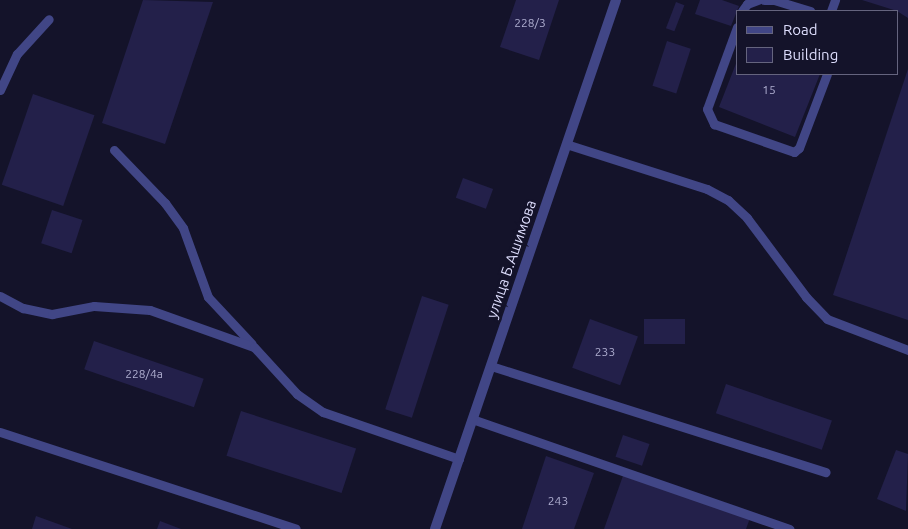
<!DOCTYPE html>
<meta charset="utf-8">
<style>
body{margin:0}
#map{position:relative;width:908px;height:529px;overflow:hidden;background:#14132a;font-family:Ubuntu,sans-serif}
div>[style]{position:absolute}
.building>*{inset:0;background:#23204a;transform-origin:0 0}
.service>*{height:9px;margin:-4.5px;padding:0 4.5px;transform-origin:4.5px;border-radius:4.5px;background:#414686}
.tertiary>*{height:10px;margin:-5px;padding:0 5px;transform-origin:5px;border-radius:5px;background:#414686}
span{translate:-50% -50%;white-space:nowrap;text-align:center;line-height:1.15;-webkit-text-stroke:5px #14132a;paint-order:stroke}
.number-label{font-size:12px;color:#afaed0}
.number-label span{-webkit-text-stroke-width:0}
.street-label{font-size:15px;color:#dedefd}
.legend{position:absolute;left:736px;top:10px;width:162px;height:65px;box-sizing:border-box;background:#14132a;border:1px solid #65647e;margin:0;padding:6px 9px;list-style:none;font-size:15px;color:#dedefd}
.legend li{display:flex;align-items:center;gap:10px;height:25px}
.legend b{width:25px;border:1px solid #65647e}
</style>
<div id="map">
<div class="building">
<i style="clip-path:polygon(143px 0,213px 2px,165px 144px,102px 123px)"></i>
<i style="clip-path:polygon(516px 0,559px 0,539px 60px,500px 47px)"></i>
<i style="clip-path:polygon(700px 0,722px 0,739px 6px,731px 26px,695px 14px)"></i>
<i style="clip-path:polygon(862px 0,908px 0,908px 18px,897px 11px)"></i>
<i style="left:676px;top:2px;width:9px;height:28px;rotate:21deg"></i>
<i style="left:667px;top:41px;width:25px;height:47px;rotate:18deg"></i>
<i style="clip-path:polygon(737px 61px,737px 74px,820px 74px,795px 137px,719px 107px)"></i>
<i style="clip-path:polygon(908px 69px,908px 320px,833px 295px)"></i>
<i style="left:33px;top:94px;width:65px;height:96px;rotate:19deg"></i>
<i style="left:463px;top:178px;width:32px;height:21px;rotate:20deg"></i>
<i style="left:52px;top:210px;width:32px;height:35px;rotate:18deg"></i>
<i style="left:422px;top:296px;width:28px;height:119px;rotate:18deg"></i>
<i style="left:590px;top:319px;width:51px;height:52px;rotate:20deg"></i>
<i style="left:644px;top:319px;width:41px;height:25px"></i>
<i style="left:94px;top:341px;width:116px;height:30px;rotate:19deg"></i>
<i style="left:726px;top:384px;width:112px;height:31px;rotate:19deg"></i>
<i style="left:241px;top:411px;width:121px;height:47px;rotate:18deg"></i>
<i style="left:623px;top:435px;width:28px;height:23px;rotate:19deg"></i>
<i style="clip-path:polygon(896px 450px,908px 454px,906px 511px,877px 499px)"></i>
<i style="clip-path:polygon(546px 456px,594px 473px,574px 529px,522px 529px)"></i>
<i style="clip-path:polygon(624px 473px,750px 518px,746px 529px,604px 529px)"></i>
<i style="clip-path:polygon(36px 516px,72px 529px,32px 529px)"></i>
<i style="clip-path:polygon(160px 521px,181px 529px,157px 529px)"></i>
</div>
<div class="service">
<i style="left:764px;top:0;width:10px"></i>
<i style="left:774px;top:0;width:38px;rotate:17deg"></i>
<i style="left:742px;top:11px;width:9px;rotate:-54deg"></i>
<i style="left:747px;top:4px;width:12px;rotate:-20deg"></i>
<i style="left:831px;top:11px;width:12px;rotate:-70deg"></i>
<i style="left:737px;top:27px;width:87px;rotate:110.1deg"></i>
<i style="left:707px;top:109px;width:17px;rotate:65deg"></i>
<i style="left:714px;top:124px;width:85px;rotate:19.3deg"></i>
<i style="left:794px;top:152px;width:6px;rotate:-39deg"></i>
<i style="left:799px;top:148px;width:79px;rotate:-69.3deg"></i>
<i style="left:0;top:90px;width:40px;rotate:-65deg"></i>
<i style="left:17px;top:54px;width:47px;rotate:-47.6deg"></i>
<i style="left:566px;top:144px;width:148px;rotate:17.7deg"></i>
<i style="left:707px;top:189px;width:24px;rotate:28deg"></i>
<i style="left:728px;top:200px;width:26px;rotate:43deg"></i>
<i style="left:747px;top:218px;width:99px;rotate:53.2deg"></i>
<i style="left:806px;top:297px;width:30px;rotate:46deg"></i>
<i style="left:827px;top:319px;width:87px;rotate:20.9deg"></i>
<i style="left:114px;top:150px;width:74px;rotate:46.1deg"></i>
<i style="left:165px;top:203px;width:31px;rotate:54deg"></i>
<i style="left:183px;top:228px;width:73px;rotate:70.1deg"></i>
<i style="left:208px;top:297px;width:64px;rotate:46.9deg"></i>
<i style="left:0;top:296px;width:26px;rotate:28deg"></i>
<i style="left:23px;top:308px;width:30px;rotate:12deg"></i>
<i style="left:52px;top:314px;width:43px;rotate:-10.8deg"></i>
<i style="left:94px;top:306px;width:56px;rotate:4.1deg"></i>
<i style="left:150px;top:310px;width:110px;rotate:19.6deg"></i>
<i style="left:254px;top:347px;width:64px;rotate:47.5deg"></i>
<i style="left:297px;top:394px;width:32px;rotate:35deg"></i>
<i style="left:323px;top:412px;width:144px;rotate:19.1deg"></i>
<i style="left:491px;top:366px;width:351px;rotate:17.6deg"></i>
<i style="left:472px;top:419px;width:336px;rotate:19.1deg"></i>
<i style="left:0;top:432px;width:311px;rotate:18.1deg"></i>
</div>
<div class="tertiary">
<i style="left:435px;top:529px;width:559px;rotate:-71.11deg"></i>
</div>
<div class="number-label">
<span style="left:530px;top:23px">228/3</span>
<span style="left:769px;top:90px">15</span>
<span style="left:605px;top:352px">233</span>
<span style="left:144px;top:374px">228/4а</span>
<span style="left:558px;top:501px">243</span>
</div>
<div class="street-label">
<span style="left:511px;top:259px;rotate:-71deg">улица Б.Ашимова</span>
</div>
<ul class="legend">
<li><b style="height:6px;background:#414686"></b>Road</li>
<li><b style="height:14px;background:#23204a"></b>Building</li>
</ul>
</div>
